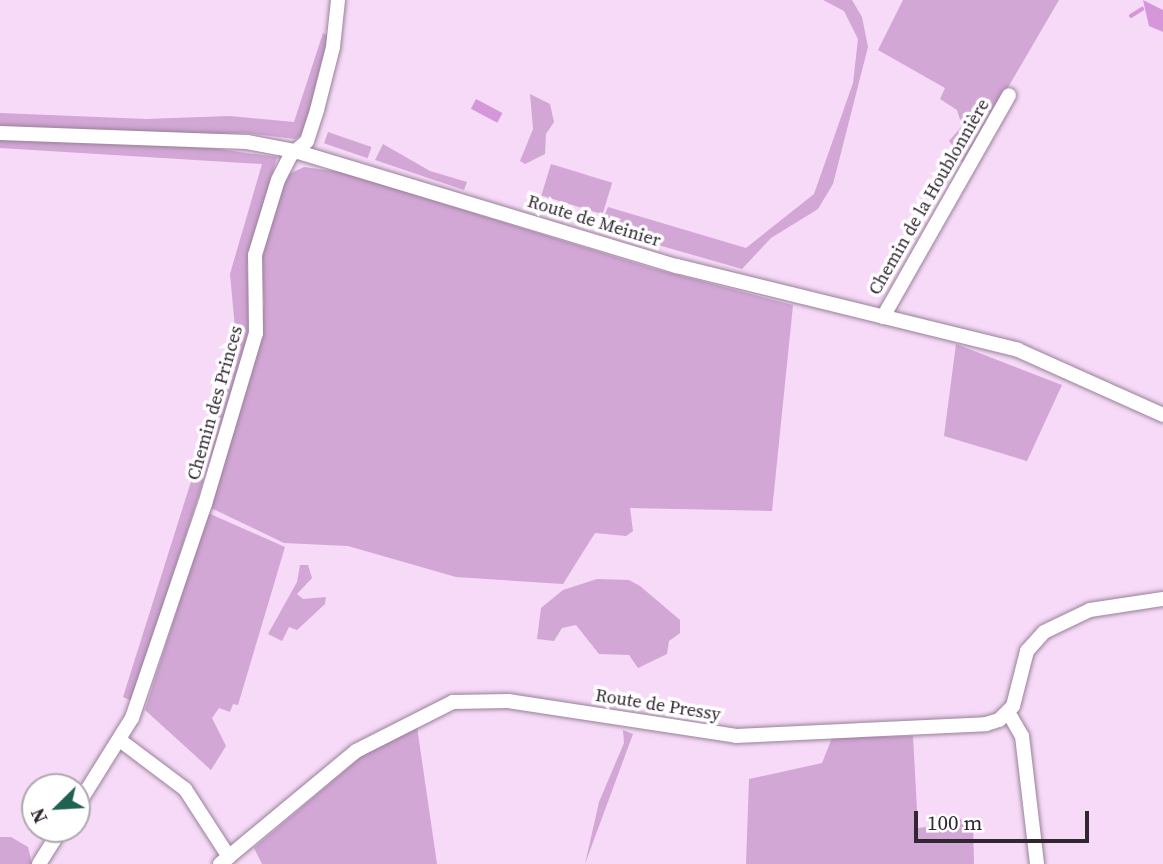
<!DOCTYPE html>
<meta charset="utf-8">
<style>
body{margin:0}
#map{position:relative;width:1163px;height:864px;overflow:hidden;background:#f6daf7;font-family:"Source Serif 4",serif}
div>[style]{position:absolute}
.green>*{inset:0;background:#d2a6d5;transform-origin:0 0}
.water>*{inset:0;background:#d597da;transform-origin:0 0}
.stream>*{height:3.5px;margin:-1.75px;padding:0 1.75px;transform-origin:1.75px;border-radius:1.75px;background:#d597da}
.roads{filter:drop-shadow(0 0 2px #99809a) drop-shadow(0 0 2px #99809a)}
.minor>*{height:14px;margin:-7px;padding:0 7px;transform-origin:7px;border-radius:7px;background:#fff}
span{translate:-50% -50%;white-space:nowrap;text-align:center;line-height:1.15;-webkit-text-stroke:7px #fff;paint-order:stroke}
.street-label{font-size:18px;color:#312731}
.north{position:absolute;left:21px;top:773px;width:70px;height:70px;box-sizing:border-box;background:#fff;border:2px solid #ada9ad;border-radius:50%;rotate:246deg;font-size:19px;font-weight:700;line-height:28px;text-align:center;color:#312731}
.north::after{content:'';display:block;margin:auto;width:24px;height:32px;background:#1f6253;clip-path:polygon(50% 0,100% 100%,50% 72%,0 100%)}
.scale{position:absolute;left:914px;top:811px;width:175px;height:32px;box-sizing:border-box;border:4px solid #312731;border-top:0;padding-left:9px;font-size:21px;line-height:24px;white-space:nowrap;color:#312731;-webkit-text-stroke:5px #fff;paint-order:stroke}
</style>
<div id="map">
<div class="green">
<i style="clip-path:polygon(823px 0,852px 0,862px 17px,868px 47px,833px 184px,818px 209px,771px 238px,742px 269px,637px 239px,603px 219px,608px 207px,746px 248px,814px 194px,853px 83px,858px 39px,844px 11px)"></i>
<i style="clip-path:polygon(903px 0,1059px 0,964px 163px,957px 160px,959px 154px,949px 141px,962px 126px,957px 110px,940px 99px,945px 88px,878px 50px)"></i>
<i style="clip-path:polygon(323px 33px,330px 37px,303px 134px,295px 139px,246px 133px,168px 135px,0 126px,0 113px,146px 119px,230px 116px,294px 122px)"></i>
<i style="clip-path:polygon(530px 94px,550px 104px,554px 122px,546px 134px,545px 154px,525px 164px,520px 161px,533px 129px)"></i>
<i style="left:328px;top:132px;width:46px;height:12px;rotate:19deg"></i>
<i style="clip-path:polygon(0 138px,211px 148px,277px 157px,247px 265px,251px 311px,245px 352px,132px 701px,123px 697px,236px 339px,230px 274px,262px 164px,0 148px)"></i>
<i style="clip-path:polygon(383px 144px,430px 171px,467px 182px,464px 190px,375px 160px)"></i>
<i style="left:551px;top:164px;width:64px;height:33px;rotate:17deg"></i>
<i style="clip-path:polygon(304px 167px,341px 172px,651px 268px,793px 305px,772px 511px,630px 508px,633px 531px,626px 536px,595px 533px,563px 584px,456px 577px,348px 546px,284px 543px,209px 507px,260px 339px,264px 302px,260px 258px,287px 175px)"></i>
<i style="clip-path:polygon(956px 344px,1062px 385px,1027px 461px,944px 436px)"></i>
<i style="clip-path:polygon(208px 513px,285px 547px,238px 705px,233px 704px,230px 712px,219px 708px,212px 718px,226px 746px,211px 770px,145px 710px)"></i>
<i style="clip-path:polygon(300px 565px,308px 565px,312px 578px,297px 594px,303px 599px,326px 597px,325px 604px,297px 630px,289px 627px,282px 641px,268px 634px,297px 582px)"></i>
<i style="clip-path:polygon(597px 579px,629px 580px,640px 586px,680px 620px,680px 633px,669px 641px,667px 654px,638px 668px,629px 655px,599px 654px,576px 625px,562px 628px,554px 641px,537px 639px,541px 608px,563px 590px)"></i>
<i style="clip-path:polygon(417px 727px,437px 864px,262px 864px,254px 848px,362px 756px)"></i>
<i style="clip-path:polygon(623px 730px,633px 734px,585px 864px,599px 802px,624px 743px)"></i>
<i style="clip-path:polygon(913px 736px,918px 828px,942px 825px,942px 819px,973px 819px,974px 864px,746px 864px,749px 779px,822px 763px,832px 738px)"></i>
<i style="clip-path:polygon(0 837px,11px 837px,28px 847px,32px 864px,0 864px)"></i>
</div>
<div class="water">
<i style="clip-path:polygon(1143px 0,1163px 10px,1163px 32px,1149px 26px)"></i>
<i style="left:476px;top:99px;width:30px;height:11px;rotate:28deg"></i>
</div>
<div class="stream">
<i style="left:1131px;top:16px;width:13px;rotate:-32deg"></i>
</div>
<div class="roads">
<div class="minor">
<i style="left:0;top:133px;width:247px;rotate:2.1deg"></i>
<i style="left:247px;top:142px;width:49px;rotate:10.6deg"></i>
<i style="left:295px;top:151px;width:399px;rotate:16.8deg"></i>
<i style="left:677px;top:266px;width:351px;rotate:13.8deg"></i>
<i style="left:1018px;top:350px;width:159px;rotate:24.1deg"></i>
<i style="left:883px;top:317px;width:255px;rotate:-60.4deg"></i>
<i style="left:1008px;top:712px;width:28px;rotate:60deg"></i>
<i style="left:1022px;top:736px;width:129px;rotate:83.3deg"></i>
<i style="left:121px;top:741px;width:80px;rotate:36.9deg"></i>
<i style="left:185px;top:789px;width:81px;rotate:57.1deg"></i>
<i style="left:77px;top:806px;width:104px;rotate:-58deg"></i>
<i style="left:132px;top:718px;width:226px;rotate:-71.2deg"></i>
<i style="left:205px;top:504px;width:178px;rotate:-73.4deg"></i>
<i style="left:256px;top:333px;width:78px;rotate:-90.7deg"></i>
<i style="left:255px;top:255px;width:78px;rotate:-73deg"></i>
<i style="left:278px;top:180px;width:28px;rotate:-63deg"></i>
<i style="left:291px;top:155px;width:21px;rotate:-41deg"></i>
<i style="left:307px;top:141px;width:33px;rotate:-72deg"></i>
<i style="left:317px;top:110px;width:65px;rotate:-75.7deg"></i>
<i style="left:333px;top:47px;width:47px;rotate:-83.9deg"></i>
<i style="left:39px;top:864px;width:41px;rotate:-57.8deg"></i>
<i style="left:220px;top:864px;width:177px;rotate:-39.7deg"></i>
<i style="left:356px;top:751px;width:109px;rotate:-26.8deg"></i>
<i style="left:453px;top:702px;width:55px;rotate:-1deg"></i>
<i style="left:508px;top:701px;width:231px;rotate:8.7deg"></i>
<i style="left:736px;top:736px;width:250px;rotate:-2.7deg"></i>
<i style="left:986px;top:724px;width:14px;rotate:-17deg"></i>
<i style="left:999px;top:720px;width:20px;rotate:-45deg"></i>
<i style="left:1013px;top:706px;width:57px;rotate:-75.7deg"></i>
<i style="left:1027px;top:651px;width:25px;rotate:-48deg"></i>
<i style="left:1044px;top:632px;width:51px;rotate:-25.6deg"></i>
<i style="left:1090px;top:610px;width:74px;rotate:-8.6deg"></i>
</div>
</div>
<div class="street-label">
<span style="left:929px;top:197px;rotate:-60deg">Chemin de la Houblonnière</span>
<span style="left:594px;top:221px;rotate:17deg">Route de Meinier</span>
<span style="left:215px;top:403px;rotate:-74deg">Chemin des Princes</span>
<span style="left:658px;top:705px;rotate:9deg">Route de Pressy</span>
</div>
<div class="north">N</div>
<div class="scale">100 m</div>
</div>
